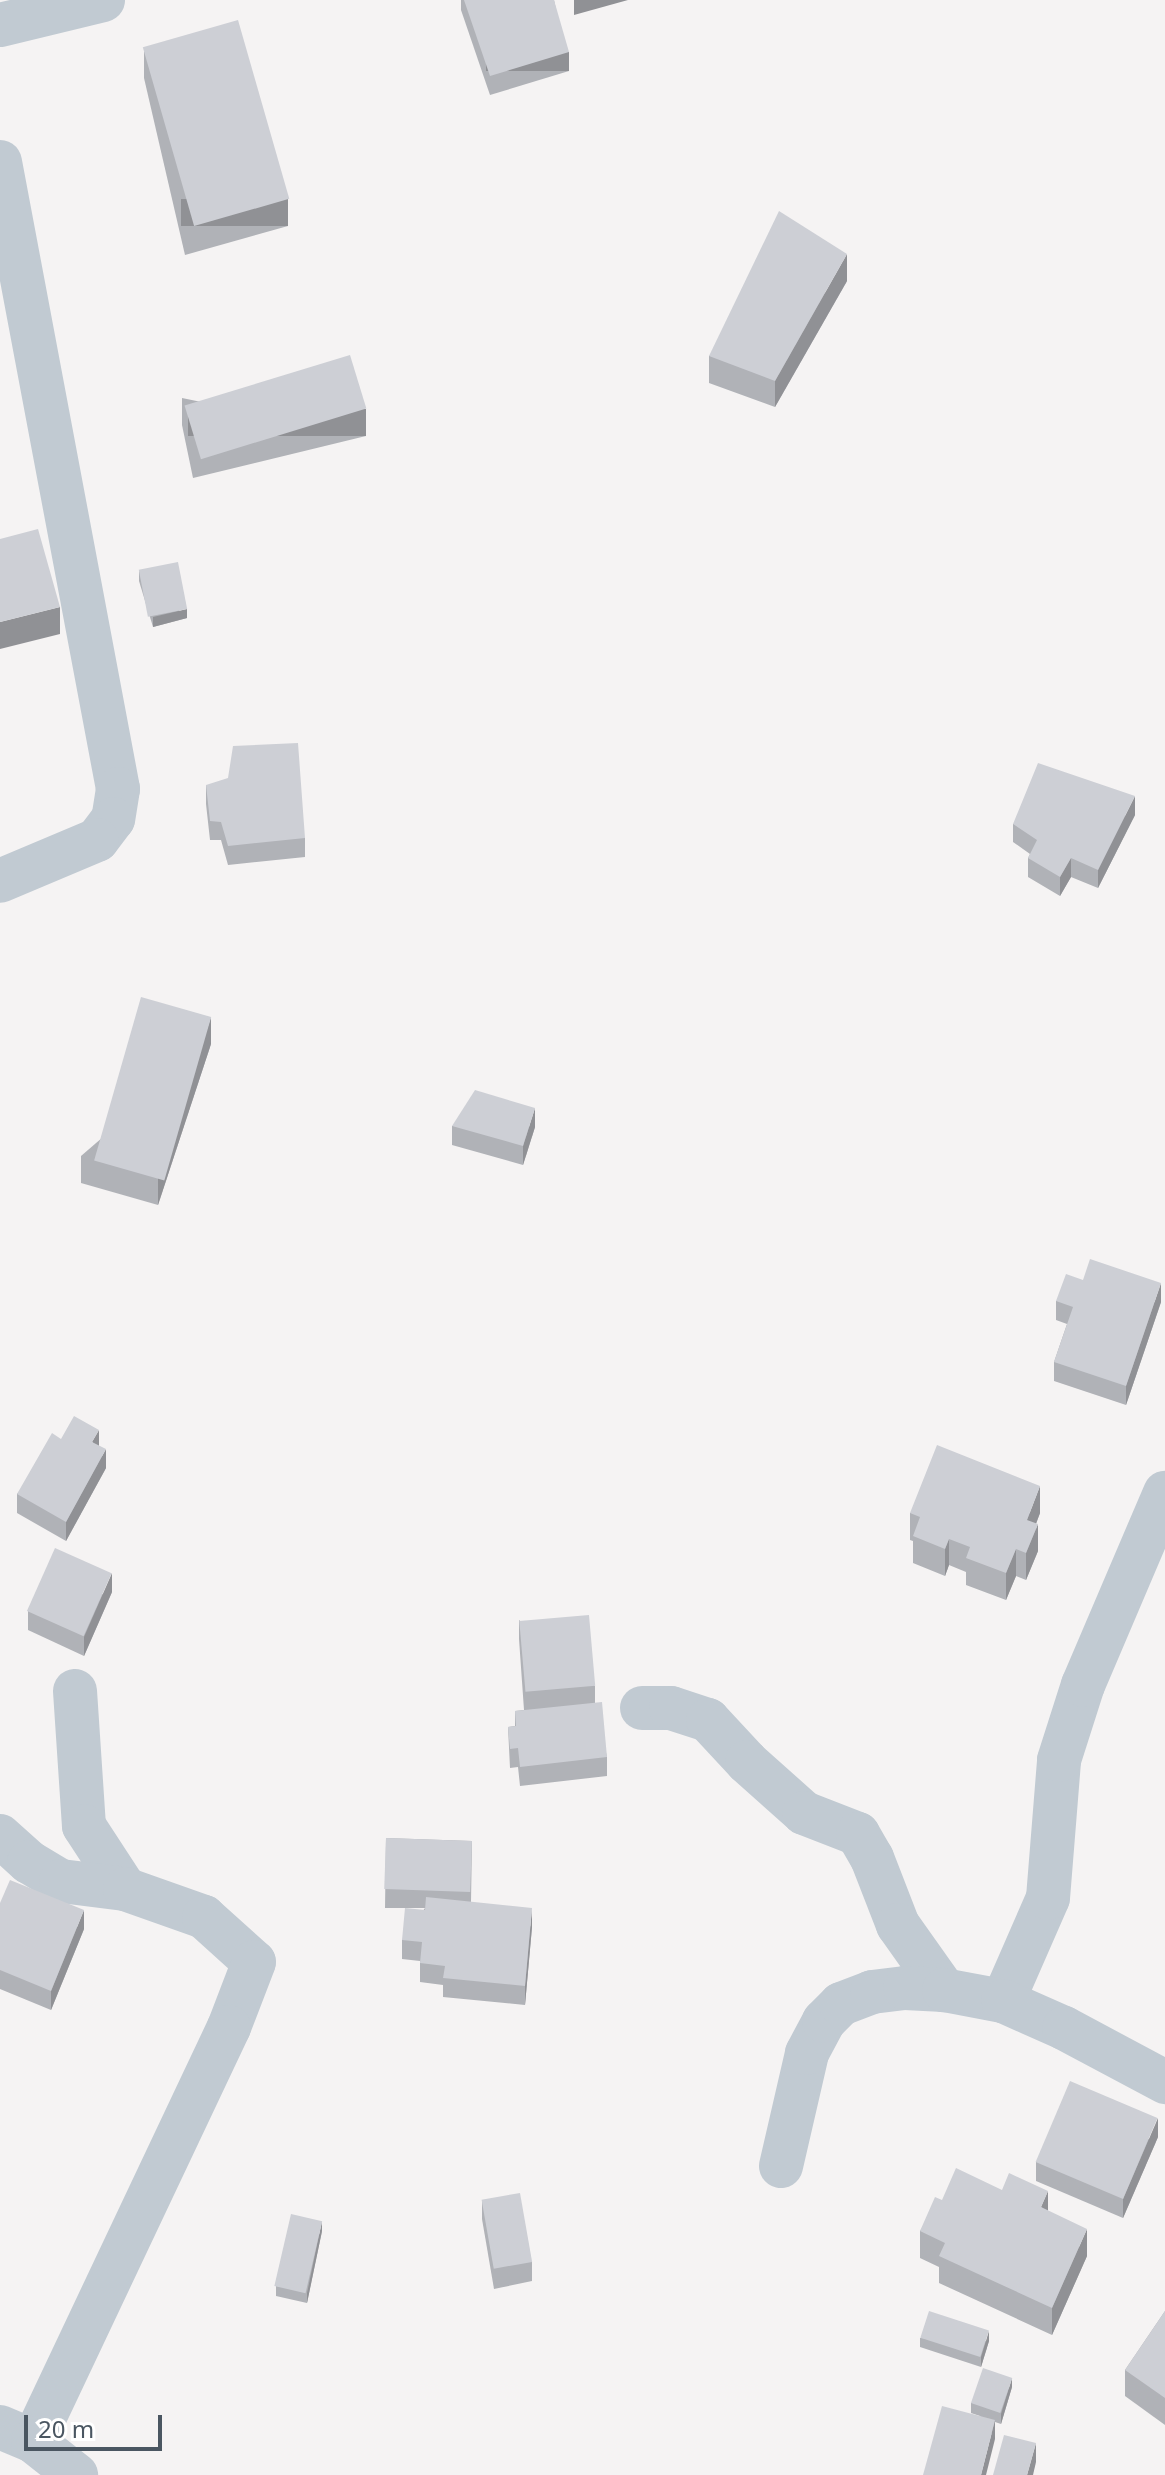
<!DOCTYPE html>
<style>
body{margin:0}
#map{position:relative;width:1165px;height:2475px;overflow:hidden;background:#f5f3f3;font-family:"Noto Sans",sans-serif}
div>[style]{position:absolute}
.minor>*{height:44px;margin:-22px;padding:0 22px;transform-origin:22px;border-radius:22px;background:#c1cad2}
.wall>*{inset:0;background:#b0b2b7}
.shaded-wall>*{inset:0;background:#909195;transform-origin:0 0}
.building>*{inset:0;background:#cdcfd5;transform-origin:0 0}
span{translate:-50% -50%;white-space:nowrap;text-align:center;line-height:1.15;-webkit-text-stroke:6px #fff;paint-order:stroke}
.scale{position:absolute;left:24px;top:2415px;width:138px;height:36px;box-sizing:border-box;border:4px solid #4a5661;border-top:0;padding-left:10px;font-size:24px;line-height:28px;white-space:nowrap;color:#4a5661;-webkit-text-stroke:6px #fff;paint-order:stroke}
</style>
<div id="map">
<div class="minor">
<i style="left:0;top:25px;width:106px;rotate:-13.6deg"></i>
<i style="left:0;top:162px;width:638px;rotate:79.34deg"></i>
<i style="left:118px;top:789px;width:30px;rotate:99deg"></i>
<i style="left:113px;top:819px;width:26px;rotate:127deg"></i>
<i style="left:97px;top:840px;width:105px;rotate:157.1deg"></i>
<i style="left:75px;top:1691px;width:135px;rotate:86.2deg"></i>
<i style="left:84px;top:1826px;width:75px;rotate:56.9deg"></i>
<i style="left:642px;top:1708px;width:29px"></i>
<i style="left:671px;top:1708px;width:39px;rotate:18deg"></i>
<i style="left:708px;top:1720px;width:57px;rotate:47.1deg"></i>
<i style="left:747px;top:1762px;width:76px;rotate:41.8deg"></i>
<i style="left:804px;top:1813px;width:58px;rotate:21.3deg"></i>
<i style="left:858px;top:1834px;width:28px;rotate:60deg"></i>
<i style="left:872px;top:1858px;width:72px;rotate:68.8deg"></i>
<i style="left:898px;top:1925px;width:80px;rotate:54.7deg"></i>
<i style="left:0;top:1836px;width:39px;rotate:42deg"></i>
<i style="left:29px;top:1862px;width:37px;rotate:31deg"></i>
<i style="left:61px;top:1881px;width:64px;rotate:7.1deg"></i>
<i style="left:125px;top:1889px;width:84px;rotate:19.5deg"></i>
<i style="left:204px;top:1917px;width:67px;rotate:42deg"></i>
<i style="left:254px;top:1962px;width:70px;rotate:111deg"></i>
<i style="left:229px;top:2027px;width:458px;rotate:115.3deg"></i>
<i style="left:1003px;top:2001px;width:112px;rotate:-66.4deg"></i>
<i style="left:1048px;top:1898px;width:138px;rotate:-85.4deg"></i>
<i style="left:1059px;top:1760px;width:79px;rotate:-72.3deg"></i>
<i style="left:1083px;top:1685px;width:209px;rotate:-66.9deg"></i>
<i style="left:781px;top:2166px;width:116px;rotate:-77deg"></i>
<i style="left:807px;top:2053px;width:36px;rotate:-62deg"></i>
<i style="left:824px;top:2021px;width:24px;rotate:-45deg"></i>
<i style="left:841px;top:2004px;width:33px;rotate:-21deg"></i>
<i style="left:872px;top:1992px;width:33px;rotate:-7deg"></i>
<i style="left:905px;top:1988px;width:39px;rotate:3deg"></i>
<i style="left:944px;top:1990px;width:60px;rotate:10.6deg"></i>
<i style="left:1003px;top:2001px;width:67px;rotate:23.9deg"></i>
<i style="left:1064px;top:2028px;width:115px;rotate:28.1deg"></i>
<i style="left:0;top:2427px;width:36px;rotate:23deg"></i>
<i style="left:33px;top:2441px;width:55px;rotate:38.3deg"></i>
</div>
<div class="wall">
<i style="clip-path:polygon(461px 0,554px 0,569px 71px,490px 95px,461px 10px)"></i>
<i style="clip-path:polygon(144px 51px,288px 226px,185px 255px,144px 78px)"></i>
<i style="clip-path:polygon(847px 281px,775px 407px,709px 383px,709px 356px)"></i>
<i style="clip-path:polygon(182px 398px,366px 436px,193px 478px,182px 425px)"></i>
<i style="clip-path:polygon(139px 571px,187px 618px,153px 627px,139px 581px)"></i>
<i style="clip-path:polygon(206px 785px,305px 838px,305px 857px,228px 865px,221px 840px,210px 840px,206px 804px)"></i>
<i style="clip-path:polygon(1135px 815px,1098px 888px,1071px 877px,1060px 896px,1028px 877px,1028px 858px,1030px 854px,1013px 842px,1013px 824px)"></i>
<i style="clip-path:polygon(211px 1044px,158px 1205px,81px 1183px,81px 1156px)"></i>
<i style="clip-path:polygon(452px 1126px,535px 1127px,523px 1165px,452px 1145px)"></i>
<i style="clip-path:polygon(1056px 1301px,1161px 1302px,1126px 1405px,1054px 1381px,1054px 1362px,1067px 1324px,1056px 1320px)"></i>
<i style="clip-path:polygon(61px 1439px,99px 1446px,106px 1468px,66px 1541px,17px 1513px,17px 1494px)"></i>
<i style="clip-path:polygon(910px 1513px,1040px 1513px,1036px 1524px,1038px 1551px,1026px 1580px,1016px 1576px,1006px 1600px,966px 1585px,966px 1572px,949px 1565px,945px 1576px,913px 1563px,913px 1541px,910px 1540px)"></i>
<i style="clip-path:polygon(112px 1592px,84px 1656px,28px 1630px,28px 1611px)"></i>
<i style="clip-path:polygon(519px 1620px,595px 1686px,595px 1703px,607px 1757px,607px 1776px,520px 1786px,518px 1767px,510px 1768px,508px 1727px,515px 1726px,515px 1711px,524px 1710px,519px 1639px)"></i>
<i style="clip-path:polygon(386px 1838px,472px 1841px,471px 1902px,532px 1927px,525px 2005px,443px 1997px,443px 1985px,420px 1982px,420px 1961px,402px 1959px,402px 1940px,425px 1908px,385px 1908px)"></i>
<i style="clip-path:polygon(0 1903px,84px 1929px,51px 2010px,0 1989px)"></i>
<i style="clip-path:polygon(1158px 2137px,1123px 2218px,1036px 2181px,1036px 2162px)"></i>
<i style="clip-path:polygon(482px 2200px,532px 2262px,532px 2281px,494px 2289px,482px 2219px)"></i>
<i style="clip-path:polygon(942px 2200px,1048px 2211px,1087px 2256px,1052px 2335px,939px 2283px,939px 2267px,920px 2258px,920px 2231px)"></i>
<i style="clip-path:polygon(322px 2231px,307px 2303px,276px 2296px,276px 2286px)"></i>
<i style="clip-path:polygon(1165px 2311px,1165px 2425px,1125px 2396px,1125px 2370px)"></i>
<i style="clip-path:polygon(920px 2338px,989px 2341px,981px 2367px,920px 2347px)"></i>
<i style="clip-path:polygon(1012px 2387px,1001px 2424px,995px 2422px,995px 2439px,980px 2416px,971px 2413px,971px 2403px)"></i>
</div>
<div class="shaded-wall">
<i style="clip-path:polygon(574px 0,628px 0,574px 15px)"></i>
<i style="left:569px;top:52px;width:19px;height:83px;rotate:90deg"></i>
<i style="left:288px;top:199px;width:27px;height:107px;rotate:90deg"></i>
<i style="clip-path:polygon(847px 254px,847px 281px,775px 407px,775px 381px)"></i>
<i style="left:366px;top:409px;width:27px;height:178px;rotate:90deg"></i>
<i style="clip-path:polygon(60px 607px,60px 634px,0 649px,0 622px)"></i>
<i style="clip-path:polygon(187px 609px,187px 618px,153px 627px,153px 617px)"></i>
<i style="clip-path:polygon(1135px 796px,1135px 815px,1098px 888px,1098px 870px)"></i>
<i style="clip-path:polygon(1071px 858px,1071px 877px,1060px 896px,1060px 877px)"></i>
<i style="clip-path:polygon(211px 1017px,211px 1044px,158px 1205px,158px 1178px)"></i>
<i style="clip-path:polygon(535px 1108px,535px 1127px,523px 1165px,523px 1146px)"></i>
<i style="clip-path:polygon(1161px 1283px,1161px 1302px,1126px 1405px,1126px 1386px)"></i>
<i style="clip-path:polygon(99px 1430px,99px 1449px,92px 1442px)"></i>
<i style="clip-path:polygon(106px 1449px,106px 1468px,66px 1541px,66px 1522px)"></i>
<i style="clip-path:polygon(1040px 1486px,1040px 1513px,1027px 1547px,1027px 1520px)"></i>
<i style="clip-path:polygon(1038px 1524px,1038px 1551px,1026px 1580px,1026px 1553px)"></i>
<i style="clip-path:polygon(949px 1539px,949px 1565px,945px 1576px,945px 1549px)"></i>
<i style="clip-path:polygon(1016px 1549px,1016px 1576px,1006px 1600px,1006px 1573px)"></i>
<i style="clip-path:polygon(112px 1573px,112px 1592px,84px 1656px,84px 1637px)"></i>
<i style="clip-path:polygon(532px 1908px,532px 1927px,525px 2005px,525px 1986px)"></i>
<i style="clip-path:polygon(84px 1910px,84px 1929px,51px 2010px,51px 1991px)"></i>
<i style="clip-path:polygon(1158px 2118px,1158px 2137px,1123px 2218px,1123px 2199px)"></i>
<i style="clip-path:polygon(1048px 2191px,1048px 2218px,1041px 2207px)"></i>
<i style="clip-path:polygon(322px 2221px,322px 2231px,307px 2303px,307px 2293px)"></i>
<i style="clip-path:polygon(1087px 2229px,1087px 2256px,1052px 2335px,1052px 2308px)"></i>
<i style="clip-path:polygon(989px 2331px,989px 2341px,981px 2367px,981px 2357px)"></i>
<i style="clip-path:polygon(1012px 2378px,1012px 2387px,1001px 2424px,1001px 2414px)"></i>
<i style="clip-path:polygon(995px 2420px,995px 2439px,986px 2475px,981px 2475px)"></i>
<i style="clip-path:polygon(1036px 2443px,1036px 2462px,1033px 2475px,1027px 2475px)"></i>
</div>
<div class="building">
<i style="clip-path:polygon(464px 0,554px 0,569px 52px,490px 76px)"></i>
<i style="left:238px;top:20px;width:186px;height:99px;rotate:74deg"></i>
<i style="clip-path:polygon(779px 211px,847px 254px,775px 381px,709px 356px)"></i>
<i style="left:350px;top:355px;width:56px;height:173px;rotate:73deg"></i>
<i style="clip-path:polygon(38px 529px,60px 607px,0 622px,0 539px)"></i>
<i style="left:178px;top:562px;width:48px;height:40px;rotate:79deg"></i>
<i style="clip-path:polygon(298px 743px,305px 838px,228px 846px,221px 822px,210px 821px,206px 785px,228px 778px,233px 746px)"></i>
<i style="clip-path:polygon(1038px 763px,1135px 796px,1098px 870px,1071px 858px,1060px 877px,1028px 858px,1037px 840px,1013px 824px)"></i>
<i style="left:141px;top:997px;width:73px;height:170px;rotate:16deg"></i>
<i style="clip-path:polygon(475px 1090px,535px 1108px,523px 1146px,452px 1126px)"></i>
<i style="clip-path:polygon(1090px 1259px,1161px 1283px,1126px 1386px,1054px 1362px,1073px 1307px,1056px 1301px,1066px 1274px,1083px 1280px)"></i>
<i style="clip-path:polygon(74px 1416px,99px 1430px,92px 1442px,106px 1449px,66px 1522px,17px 1494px,52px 1433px,61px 1439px)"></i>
<i style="clip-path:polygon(937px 1445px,1040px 1486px,1027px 1520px,1038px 1524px,1026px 1553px,1016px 1549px,1006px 1573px,966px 1558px,970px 1547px,949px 1539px,945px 1549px,913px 1536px,920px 1517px,910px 1513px)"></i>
<i style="left:55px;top:1548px;width:62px;height:69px;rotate:24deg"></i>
<i style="left:589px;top:1615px;width:71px;height:70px;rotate:85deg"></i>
<i style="clip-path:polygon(602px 1702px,607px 1757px,520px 1767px,518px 1748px,510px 1749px,508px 1727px,516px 1726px,515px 1711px)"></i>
<i style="left:386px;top:1838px;width:86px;height:51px;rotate:2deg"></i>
<i style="clip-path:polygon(10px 1880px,84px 1910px,51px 1991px,0 1970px,0 1903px)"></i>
<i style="clip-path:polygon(426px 1897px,532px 1908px,525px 1986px,443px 1978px,445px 1966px,420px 1963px,422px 1942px,402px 1940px,405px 1908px,425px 1910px)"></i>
<i style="left:1070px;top:2081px;width:95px;height:88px;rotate:23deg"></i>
<i style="clip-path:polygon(956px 2168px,1002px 2190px,1009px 2173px,1048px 2191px,1041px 2207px,1087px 2229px,1052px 2308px,939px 2256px,945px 2243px,920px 2231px,935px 2197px,942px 2200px)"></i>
<i style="left:520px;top:2193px;width:70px;height:39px;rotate:80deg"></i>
<i style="left:291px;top:2214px;width:32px;height:74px;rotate:13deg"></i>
<i style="left:929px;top:2311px;width:63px;height:28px;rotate:18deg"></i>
<i style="clip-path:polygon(1165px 2311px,1165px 2398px,1125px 2370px)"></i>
<i style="left:983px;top:2368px;width:31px;height:37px;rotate:19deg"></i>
<i style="clip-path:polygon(942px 2406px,995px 2420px,981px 2475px,923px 2475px)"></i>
<i style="clip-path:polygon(1004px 2435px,1036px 2443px,1027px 2475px,993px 2475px)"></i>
</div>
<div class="scale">20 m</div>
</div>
